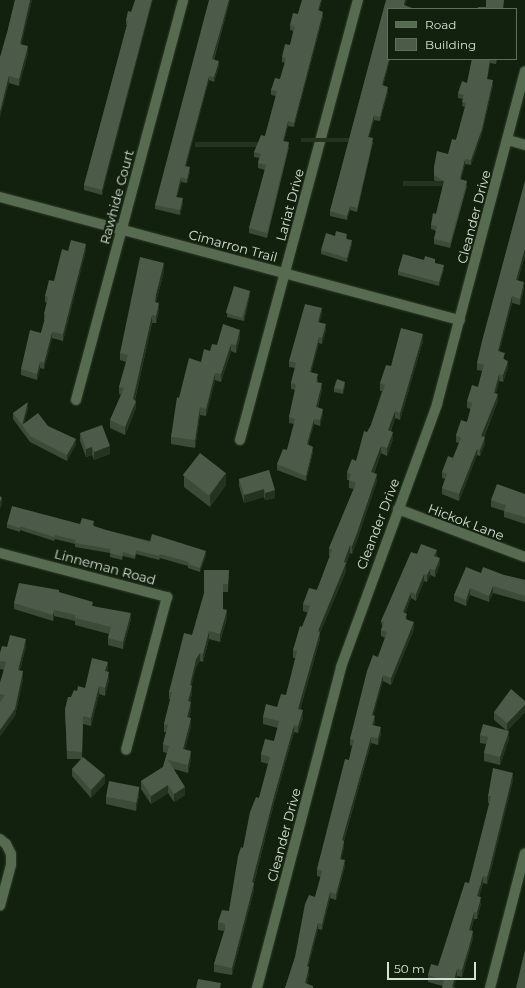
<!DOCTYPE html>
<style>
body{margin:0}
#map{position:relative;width:525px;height:988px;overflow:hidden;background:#12200e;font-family:Montserrat,sans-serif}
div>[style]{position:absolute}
.roads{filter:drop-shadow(0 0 1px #2e3b2a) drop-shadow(0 0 1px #2e3b2a)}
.minor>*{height:10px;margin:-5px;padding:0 5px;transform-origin:5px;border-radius:5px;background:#566b4f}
.wall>*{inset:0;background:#3c4a38}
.shaded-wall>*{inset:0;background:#243320;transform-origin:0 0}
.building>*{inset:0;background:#4c5a49;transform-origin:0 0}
span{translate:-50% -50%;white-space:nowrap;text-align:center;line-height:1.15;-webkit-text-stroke:4px #12200e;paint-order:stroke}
.street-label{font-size:13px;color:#d7e0d4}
.legend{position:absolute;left:387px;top:8px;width:130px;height:52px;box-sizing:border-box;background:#12200e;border:1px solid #616d5d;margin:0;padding:5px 7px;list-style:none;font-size:12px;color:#d7e0d4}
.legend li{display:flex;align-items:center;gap:8px;height:20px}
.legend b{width:20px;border:1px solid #616d5d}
.scale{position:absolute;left:387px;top:962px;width:89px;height:18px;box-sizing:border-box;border:2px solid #d7e0d4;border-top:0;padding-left:5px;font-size:12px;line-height:14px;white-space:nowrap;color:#d7e0d4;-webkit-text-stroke:3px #12200e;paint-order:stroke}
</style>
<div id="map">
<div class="roads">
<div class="minor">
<i style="left:508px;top:140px;width:18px;rotate:16deg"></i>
<i style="left:0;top:197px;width:476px;rotate:15deg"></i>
<i style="left:76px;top:400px;width:414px;rotate:-75deg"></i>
<i style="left:240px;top:440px;width:456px;rotate:-75deg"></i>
<i style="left:398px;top:509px;width:136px;rotate:20.7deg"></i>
<i style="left:0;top:553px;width:173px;rotate:14.8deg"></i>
<i style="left:167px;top:597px;width:158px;rotate:105deg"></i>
<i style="left:0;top:839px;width:8px;rotate:40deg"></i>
<i style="left:6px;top:844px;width:11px;rotate:63deg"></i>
<i style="left:11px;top:854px;width:11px;rotate:90deg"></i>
<i style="left:11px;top:865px;width:42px;rotate:105deg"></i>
<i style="left:257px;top:988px;width:332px;rotate:-75.3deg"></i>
<i style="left:341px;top:667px;width:280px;rotate:-69.9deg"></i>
<i style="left:437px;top:404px;width:344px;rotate:-75.2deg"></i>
<i style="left:490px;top:988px;width:139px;rotate:-75.5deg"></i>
</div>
</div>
<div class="wall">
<i style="clip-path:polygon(15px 0,32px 0,21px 45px,28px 53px,19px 86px,9px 83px,8px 29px)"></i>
<i style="clip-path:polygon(230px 0,214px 60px,219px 66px,214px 82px,209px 80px,186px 166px,190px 172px,187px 183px,181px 182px,177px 197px,183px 203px,180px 215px,155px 209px,155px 205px)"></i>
<i style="clip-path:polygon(302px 0,322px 0,319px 11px,323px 17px,294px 127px,288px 126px,284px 141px,289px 147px,267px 238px,249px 233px,249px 228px,265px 170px,258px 168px,258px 163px,259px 158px,254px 157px,254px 152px,265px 136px,276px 96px,271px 95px,271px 90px,280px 79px,285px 63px,282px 62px,282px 57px,290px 45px,293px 31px,290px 30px,290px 25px,298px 14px)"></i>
<i style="clip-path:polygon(385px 4px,405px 6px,412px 9px,388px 9px,388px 59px,390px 59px,383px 86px,388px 92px,380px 121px,374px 120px,369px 137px,373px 142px,357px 212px,350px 210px,347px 220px,330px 216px,330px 211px)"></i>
<i style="clip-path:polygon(131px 12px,102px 195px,84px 190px,84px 185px,127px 25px,126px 25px,126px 20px)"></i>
<i style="clip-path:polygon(472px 59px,497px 59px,496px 64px,490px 63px,487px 79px,493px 85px,482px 133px,471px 165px,465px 164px,461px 180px,467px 186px,450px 248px,434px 244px,434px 239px,436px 231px,431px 229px,431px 225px,436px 214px,443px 185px,434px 180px,434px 175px,448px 154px,456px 140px,465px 107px,462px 106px,463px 99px,458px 98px,458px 93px,467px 83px)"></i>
<i style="clip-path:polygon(525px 181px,525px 255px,518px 280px,524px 288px,520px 305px,512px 303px,499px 351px,505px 360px,508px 367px,503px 382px,499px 381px,496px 393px,498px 401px,484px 437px,485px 444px,480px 456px,477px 455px,459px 501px,442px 494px,442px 488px,445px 479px,442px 478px,442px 472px,453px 458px,459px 443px,456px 442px,456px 435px,467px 422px,471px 409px,467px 408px,467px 401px,478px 387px,482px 371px,477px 370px,477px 363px)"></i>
<i style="clip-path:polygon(335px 236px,347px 238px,347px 239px,352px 244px,347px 262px,321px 254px,321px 250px)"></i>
<i style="clip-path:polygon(86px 250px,63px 341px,52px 338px,44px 369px,40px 368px,37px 380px,21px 375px,21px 369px,41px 333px,45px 320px,44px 320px,44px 314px,47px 303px,45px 302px,45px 296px,54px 281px,68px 251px)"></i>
<i style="clip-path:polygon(435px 263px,444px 269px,439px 286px,398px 275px,398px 271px)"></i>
<i style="clip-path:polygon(164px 271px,156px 302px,159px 311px,156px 323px,152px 323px,135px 400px,136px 408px,125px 435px,110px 428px,110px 420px,121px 395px,119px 394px,119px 387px,126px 362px,120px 360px,120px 353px)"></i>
<i style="clip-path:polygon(250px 295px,244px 321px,227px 317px,227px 313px)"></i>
<i style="clip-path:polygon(322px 314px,319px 323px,326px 330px,322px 344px,319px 343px,311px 372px,318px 380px,317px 382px,322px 389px,318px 407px,323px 414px,320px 426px,314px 424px,308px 445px,313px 452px,306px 481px,277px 470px,277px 464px,287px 450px,294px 424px,289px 423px,289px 417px,295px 390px,291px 389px,291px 383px,295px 368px,289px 367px,289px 361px)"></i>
<i style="clip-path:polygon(240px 338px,236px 353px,231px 351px,221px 382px,215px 380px,206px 416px,200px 415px,195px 448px,171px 444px,171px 437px,179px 398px,201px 362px,210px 351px,217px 345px)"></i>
<i style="clip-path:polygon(423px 341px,400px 420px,395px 418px,391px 431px,393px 439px,387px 456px,381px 453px,374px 473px,377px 481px,357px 540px,352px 554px,350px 553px,346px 564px,346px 571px,320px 633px,320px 639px,300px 710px,303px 718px,298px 733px,294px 732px,274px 803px,254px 883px,254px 890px,232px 975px,214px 972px,214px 964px,224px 931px,218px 930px,218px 922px,229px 911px,243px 848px,259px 798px,268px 764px,261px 762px,261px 754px,274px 741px,278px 728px,263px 724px,263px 717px,277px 707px,286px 695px,296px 658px,293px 658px,293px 650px,308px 613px,303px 611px,303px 604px,317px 590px,330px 556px,329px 556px,329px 548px,354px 489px,349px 488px,349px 480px,347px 480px,347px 472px,356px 461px,371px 425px,382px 391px,380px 391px,380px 383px,391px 366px)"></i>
<i style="clip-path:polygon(345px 386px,343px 394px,334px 392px,334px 388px)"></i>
<i style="clip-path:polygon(28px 408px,24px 423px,76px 444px,67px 461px,30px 442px,13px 419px,13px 413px)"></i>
<i style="clip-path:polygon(80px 433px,110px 454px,94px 460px,92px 455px,86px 457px,80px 441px)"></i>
<i style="clip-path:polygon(269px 470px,275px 498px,265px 500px,264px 497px,244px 503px,239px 486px,239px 479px)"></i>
<i style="clip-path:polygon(184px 476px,226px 485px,210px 507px,184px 487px)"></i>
<i style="clip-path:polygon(525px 494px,525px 524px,504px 517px,504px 511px,491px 507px,491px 500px)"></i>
<i style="clip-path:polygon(7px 524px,80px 524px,94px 525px,94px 526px,106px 530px,206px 555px,200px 572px,188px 568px,188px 566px,160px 558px,159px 560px,136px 554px,135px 559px,123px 556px,122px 560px,110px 557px,110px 553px,75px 547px,75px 544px,55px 539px,54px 541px,20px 530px,20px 532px,7px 528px)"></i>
<i style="clip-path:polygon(417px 554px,437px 556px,440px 564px,435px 577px,430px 575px,427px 582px,424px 581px,416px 601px,411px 598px,405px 613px,407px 620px,414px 629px,391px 685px,383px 681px,373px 715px,375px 722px,374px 725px,381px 733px,378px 745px,371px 743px,344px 841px,344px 847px,341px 859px,345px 866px,336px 900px,330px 898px,322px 930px,318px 929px,308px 967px,309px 973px,307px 984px,313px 988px,285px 988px,315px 897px,321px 877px,317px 876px,317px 869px,349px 760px,352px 746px,350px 745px,350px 739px,378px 657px,385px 638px,381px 636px,381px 630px,382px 627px,381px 621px)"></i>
<i style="clip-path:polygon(229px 570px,228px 592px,223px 592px,223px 609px,227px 618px,220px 642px,209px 639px,203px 662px,200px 661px,196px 667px,191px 686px,192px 694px,190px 702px,191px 710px,189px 718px,191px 726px,185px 749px,191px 759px,188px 773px,174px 769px,185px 795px,174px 802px,168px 793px,151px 804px,141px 789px,141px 781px,163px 767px,167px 753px,163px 752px,163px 744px,166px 732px,164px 732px,164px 724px,170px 700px,169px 699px,169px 692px,192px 635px)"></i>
<i style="clip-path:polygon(481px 573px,504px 575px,525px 580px,525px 602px,493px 593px,489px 602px,470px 595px,466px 606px,454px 601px,454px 595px)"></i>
<i style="clip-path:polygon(59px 593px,93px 606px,131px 619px,123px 649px,108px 645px,108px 638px,109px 634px,75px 625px,75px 621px,54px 616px,53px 621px,14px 609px,14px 603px)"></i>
<i style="clip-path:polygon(26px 646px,20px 670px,23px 679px,15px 716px,0 701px,0 683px,4px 670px,0 669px,0 653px,7px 647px)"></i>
<i style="clip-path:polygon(108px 669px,107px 671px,109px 680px,105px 696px,99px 694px,91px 726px,83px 724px,82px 757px,105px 783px,91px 798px,72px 776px,72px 769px,81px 759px,67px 759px,65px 709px,71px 697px,77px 691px,85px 688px)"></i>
<i style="clip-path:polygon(494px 712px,525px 712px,507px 731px,509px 739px,500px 765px,484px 761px,484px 753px,486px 744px,480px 743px,480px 735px,507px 731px,494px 720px)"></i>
<i style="clip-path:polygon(513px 780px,490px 874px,487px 884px,483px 883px,479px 897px,481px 904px,477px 919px,474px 919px,471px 931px,473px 938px,462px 977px,457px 976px,454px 987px,443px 986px,428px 982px,428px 975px,438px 966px,469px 883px,490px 803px,488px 803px,488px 796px)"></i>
<i style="clip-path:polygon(139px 795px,136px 811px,106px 804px,106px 797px)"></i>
</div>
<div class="shaded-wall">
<i style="clip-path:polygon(30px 0,32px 0,20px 51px,20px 44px)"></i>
<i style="clip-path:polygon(152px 0,153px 0,102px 195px,102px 190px)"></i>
<i style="clip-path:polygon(229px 0,230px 0,212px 64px,212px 59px)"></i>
<i style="clip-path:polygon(321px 0,322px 0,318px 15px,318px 10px)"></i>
<i style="clip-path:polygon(405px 0,407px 0,404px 9px,404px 5px)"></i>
<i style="clip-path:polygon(323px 12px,323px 17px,294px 127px,294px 123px)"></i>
<i style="clip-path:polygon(28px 46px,28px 53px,19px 86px,19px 79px)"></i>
<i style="clip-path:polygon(389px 59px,390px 59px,382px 90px,382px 85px)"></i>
<i style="clip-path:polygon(490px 59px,490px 63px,487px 83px,487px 79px)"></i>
<i style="clip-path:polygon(219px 61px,219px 66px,214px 82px,214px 77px)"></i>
<i style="clip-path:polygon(9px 76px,9px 83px,0 118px,0 112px)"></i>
<i style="clip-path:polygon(209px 76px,209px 80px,185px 170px,185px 166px,188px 151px)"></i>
<i style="clip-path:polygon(493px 80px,493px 85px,482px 133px,471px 165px,471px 160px)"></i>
<i style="clip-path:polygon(388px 87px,388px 92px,380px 121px,380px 117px)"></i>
<i style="clip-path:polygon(374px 115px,374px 120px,368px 141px,368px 137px)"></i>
<i style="clip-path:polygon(288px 121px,288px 126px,283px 145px,283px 141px)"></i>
<i style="left:373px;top:138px;width:4px;height:72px;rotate:90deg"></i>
<i style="left:289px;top:142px;width:5px;height:94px;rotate:90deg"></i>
<i style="clip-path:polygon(465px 159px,465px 164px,460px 184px,460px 179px)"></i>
<i style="clip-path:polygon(190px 167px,190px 172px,187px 183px,187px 179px)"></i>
<i style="clip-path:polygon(181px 177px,181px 182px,176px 201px,176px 197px)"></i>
<i style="left:467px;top:181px;width:5px;height:64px;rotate:90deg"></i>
<i style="clip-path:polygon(183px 198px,183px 203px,180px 215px,180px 210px)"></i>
<i style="clip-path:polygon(350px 206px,350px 210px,347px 220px,347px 216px)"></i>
<i style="clip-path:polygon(352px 240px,352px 244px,347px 262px,347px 258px)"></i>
<i style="clip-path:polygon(86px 244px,86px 250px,63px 341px,63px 334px)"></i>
<i style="clip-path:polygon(525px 248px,525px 255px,516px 286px,516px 280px)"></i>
<i style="clip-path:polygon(164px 263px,164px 271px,156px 302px,155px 302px,156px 294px)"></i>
<i style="clip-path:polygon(444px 265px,444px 269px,439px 286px,439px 282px)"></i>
<i style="clip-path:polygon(524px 282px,524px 288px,520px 305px,520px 299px)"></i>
<i style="clip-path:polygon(250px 291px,250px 295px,244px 321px,244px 317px)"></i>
<i style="clip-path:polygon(512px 296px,512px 303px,498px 358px,498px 351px)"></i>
<i style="clip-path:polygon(159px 303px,159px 311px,156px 323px,156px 316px)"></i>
<i style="clip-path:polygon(322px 308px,322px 314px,318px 328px,318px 322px)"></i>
<i style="clip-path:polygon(152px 315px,152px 323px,133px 407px,136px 401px,136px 408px,125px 435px,125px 427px,133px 399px)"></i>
<i style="clip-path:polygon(326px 324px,326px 330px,322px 344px,322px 338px)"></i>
<i style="clip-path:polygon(240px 330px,240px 338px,236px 353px,236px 345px)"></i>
<i style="clip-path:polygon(52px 332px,52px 338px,44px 369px,44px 363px)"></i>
<i style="clip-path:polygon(423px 334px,423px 341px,400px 420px,400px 413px)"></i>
<i style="clip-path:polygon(319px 337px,319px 343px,310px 378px,310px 372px)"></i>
<i style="clip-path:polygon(231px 344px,231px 351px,221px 382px,221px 374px)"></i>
<i style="clip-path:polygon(508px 361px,508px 367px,503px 382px,503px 375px)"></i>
<i style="clip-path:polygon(40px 362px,40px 368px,37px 380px,37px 374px)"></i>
<i style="clip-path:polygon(215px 373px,215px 380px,206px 416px,206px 409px)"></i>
<i style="clip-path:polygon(499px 374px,499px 381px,494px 400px,494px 393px)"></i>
<i style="clip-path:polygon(345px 382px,345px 386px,343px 394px,343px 390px)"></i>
<i style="clip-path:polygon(322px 383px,322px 389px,316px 413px,316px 407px)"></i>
<i style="clip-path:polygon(498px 394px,498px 401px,481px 443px,481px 436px)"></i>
<i style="clip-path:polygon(28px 402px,28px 408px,23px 427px,22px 426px)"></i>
<i style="clip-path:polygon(200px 407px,200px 415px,195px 448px,195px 440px)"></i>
<i style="clip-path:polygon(323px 409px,323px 414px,320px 426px,320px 420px)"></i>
<i style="clip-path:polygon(395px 411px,395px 418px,388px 438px,388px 430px)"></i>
<i style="clip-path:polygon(314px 419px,314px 424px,307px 450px,307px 444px)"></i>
<i style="clip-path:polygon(393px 432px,393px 439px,387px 456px,387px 448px)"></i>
<i style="clip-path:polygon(485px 437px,485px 444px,480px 456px,480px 450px)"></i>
<i style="clip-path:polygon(76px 439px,76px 444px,67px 461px,67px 455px)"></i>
<i style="clip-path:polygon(110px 446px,110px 454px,94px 460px,94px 452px)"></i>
<i style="clip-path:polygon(381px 446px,381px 453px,371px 479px,371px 472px)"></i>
<i style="clip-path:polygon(92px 447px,92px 455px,86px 457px,86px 449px)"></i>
<i style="clip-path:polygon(313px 447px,313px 452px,306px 481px,306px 476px)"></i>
<i style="clip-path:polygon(477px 449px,477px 455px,459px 501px,459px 494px)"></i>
<i style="clip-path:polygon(226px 473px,226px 485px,210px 507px,210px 495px)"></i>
<i style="clip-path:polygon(377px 474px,377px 481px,357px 540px,352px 554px,352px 546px)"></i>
<i style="clip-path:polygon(264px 489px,264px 497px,244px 503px,244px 495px)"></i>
<i style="clip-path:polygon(275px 490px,275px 498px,265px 500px,265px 493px)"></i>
<i style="clip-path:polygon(2px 498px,2px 505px,0 509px,0 502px)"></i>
<i style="clip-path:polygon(350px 545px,350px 553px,346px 564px,346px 571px,320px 633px,320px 639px,298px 717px,298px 709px,318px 631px)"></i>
<i style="clip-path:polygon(437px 550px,437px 556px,434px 562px,434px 556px)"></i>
<i style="clip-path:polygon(206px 551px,206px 555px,200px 572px,200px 568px)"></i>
<i style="clip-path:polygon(440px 558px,440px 564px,435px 577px,435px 570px)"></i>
<i style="clip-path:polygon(430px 569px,430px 575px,427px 582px,427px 575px)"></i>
<i style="clip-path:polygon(424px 574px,424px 581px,416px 601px,416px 594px)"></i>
<i style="clip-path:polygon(493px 586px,493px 593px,489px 602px,489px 596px)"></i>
<i style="clip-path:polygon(470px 588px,470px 595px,466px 606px,466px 600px)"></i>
<i style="clip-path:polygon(411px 592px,411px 598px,403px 619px,403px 612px)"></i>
<i style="clip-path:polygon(54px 610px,54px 616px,53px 621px,53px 615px)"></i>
<i style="clip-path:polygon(227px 610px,227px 618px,220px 642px,220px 634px)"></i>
<i style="clip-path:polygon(131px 613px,131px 619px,123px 649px,123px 642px)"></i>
<i style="clip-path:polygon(414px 622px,414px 629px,391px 685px,391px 678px)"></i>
<i style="clip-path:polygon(209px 631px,209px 639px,203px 662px,203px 654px)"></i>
<i style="clip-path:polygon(26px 639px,26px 646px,18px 678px,18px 670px)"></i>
<i style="clip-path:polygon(200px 653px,200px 661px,196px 667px,190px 693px,190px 685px,196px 659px)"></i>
<i style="clip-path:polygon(108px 662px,108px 669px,105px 679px,105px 671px)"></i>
<i style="clip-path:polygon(23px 671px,23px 679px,15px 716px,0 737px,0 730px)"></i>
<i style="clip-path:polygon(109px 672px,109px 680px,105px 696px,105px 688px)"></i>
<i style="clip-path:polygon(383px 675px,383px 681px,372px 721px,372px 715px)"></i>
<i style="clip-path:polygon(99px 686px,99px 694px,91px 726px,91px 718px)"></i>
<i style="clip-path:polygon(192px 686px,192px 694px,188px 709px,188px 701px)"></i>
<i style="clip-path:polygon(191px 702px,191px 710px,187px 725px,187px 717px)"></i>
<i style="clip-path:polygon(525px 705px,525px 712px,507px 731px,507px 723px)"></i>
<i style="clip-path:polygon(303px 710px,303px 718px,298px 733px,298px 726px)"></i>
<i style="clip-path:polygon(375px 716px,375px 722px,372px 731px,372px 725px)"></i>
<i style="clip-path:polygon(191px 718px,191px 726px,183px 757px,183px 749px)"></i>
<i style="clip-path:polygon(294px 725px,294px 732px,274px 803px,252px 890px,252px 882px,274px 796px)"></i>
<i style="clip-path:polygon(381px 727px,381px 733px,378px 745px,378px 738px)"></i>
<i style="clip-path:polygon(509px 731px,509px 739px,500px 765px,500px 757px)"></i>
<i style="clip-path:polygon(371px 737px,371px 743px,342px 847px,342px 840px)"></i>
<i style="clip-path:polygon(191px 751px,191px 759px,188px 773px,188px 765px)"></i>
<i style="clip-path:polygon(513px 773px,513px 780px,490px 874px,487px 884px,487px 877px)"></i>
<i style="clip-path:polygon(105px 775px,105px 783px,91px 798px,91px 790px)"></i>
<i style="clip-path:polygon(168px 785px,168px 793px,151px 804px,151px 796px)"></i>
<i style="clip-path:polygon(139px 787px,139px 795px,136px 811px,136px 803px)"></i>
<i style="clip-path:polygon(185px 787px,185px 795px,174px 802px,174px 794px)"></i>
<i style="clip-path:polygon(344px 841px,344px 847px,340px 865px,340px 859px)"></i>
<i style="clip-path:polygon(345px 860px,345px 866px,336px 900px,336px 894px)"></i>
<i style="clip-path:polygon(483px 876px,483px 883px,477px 903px,477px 896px)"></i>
<i style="clip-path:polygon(254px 883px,254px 890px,232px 975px,232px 968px)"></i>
<i style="clip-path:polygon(330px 892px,330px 898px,322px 930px,322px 924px)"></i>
<i style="clip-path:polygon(481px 897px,481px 904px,477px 919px,477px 912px)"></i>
<i style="clip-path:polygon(474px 912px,474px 919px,469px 937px,469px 930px)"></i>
<i style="clip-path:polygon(318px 923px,318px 929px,307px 973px,307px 966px)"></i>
<i style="clip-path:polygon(473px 931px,473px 938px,462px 977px,462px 970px)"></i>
<i style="clip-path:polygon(309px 967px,309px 973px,306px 988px,305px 983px)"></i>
<i style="clip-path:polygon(457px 969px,457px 976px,454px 988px,452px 988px)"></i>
</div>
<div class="building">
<i style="clip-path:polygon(15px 0,30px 0,20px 44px,28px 46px,19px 79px,9px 76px,0 112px,0 57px,8px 29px)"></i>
<i style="clip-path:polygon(135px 0,152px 0,102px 190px,84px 185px,128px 21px,126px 20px,128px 11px,131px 12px)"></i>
<i style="clip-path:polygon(209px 0,229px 0,212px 59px,219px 61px,214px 77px,209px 76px,185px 166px,190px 167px,187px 179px,181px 177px,176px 197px,183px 198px,180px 210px,155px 205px)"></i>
<i style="clip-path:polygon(302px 0,321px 0,318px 10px,323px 12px,294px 123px,288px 121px,283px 141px,289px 142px,267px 233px,249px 228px,266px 165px,258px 163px,261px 154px,254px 152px,261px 135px,265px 136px,277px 91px,271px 90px,275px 78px,280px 79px,286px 58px,282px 57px,285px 44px,290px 45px,295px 27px,290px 25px,293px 13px,298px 14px)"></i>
<i style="clip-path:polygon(386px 0,405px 0,404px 5px,412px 8px,412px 9px,388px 9px,388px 59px,389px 59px,382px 85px,388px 87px,380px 117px,374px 115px,368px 137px,373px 138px,357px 208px,350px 206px,347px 216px,330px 211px)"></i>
<i style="clip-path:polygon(486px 0,504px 0,503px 9px,478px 9px,478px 7px,486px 7px)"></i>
<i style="clip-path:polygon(472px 59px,490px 59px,487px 79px,493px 80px,482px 129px,471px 160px,465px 159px,460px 179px,467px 181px,450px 243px,434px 239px,437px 226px,431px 225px,433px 213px,436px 214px,444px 181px,434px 175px,434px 167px,437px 151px,448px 154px,452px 139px,456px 140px,466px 103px,462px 102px,464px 95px,458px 93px,462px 81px,467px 83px)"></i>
<i style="clip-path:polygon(525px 181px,525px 248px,516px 280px,524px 282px,520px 299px,512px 296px,498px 351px,505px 353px,503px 359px,508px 361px,503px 375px,499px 374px,494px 393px,498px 394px,481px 436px,485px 437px,480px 450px,477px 449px,459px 494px,442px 488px,447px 474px,442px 472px,448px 456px,453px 458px,461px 438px,456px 435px,461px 420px,467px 422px,472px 403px,467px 401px,472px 385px,478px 387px,484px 365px,477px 363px,482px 341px)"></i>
<i style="clip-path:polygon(336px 231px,347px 234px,346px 239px,352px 240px,347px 258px,321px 250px,326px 233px,335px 236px)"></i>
<i style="clip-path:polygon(71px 240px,86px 244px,63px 334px,52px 332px,44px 363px,40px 362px,37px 374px,21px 369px,30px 330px,41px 333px,46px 314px,44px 314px,48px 297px,45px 296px,49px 280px,54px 281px,62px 249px,68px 251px)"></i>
<i style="clip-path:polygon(403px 254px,424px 260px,425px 256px,435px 259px,435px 263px,444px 265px,439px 282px,398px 271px)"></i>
<i style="clip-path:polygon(140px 257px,164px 263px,156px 294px,155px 302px,159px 303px,156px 316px,152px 315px,133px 399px,136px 401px,125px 427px,110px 420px,124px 388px,119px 387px,128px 355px,120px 353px)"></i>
<i style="left:234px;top:286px;width:17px;height:28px;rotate:17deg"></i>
<i style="clip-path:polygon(305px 304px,322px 308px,318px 322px,326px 324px,322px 338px,319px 337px,310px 372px,318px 374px,316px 382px,322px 383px,316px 407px,323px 409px,320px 420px,314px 419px,307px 444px,313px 447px,306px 476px,277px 464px,283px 449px,287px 450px,295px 419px,289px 417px,296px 385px,291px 383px,296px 363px,289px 361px)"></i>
<i style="clip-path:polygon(223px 324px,240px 330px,236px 345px,231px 344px,221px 374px,215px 373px,206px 409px,200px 407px,195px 440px,171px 437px,177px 397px,179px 398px,189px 358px,201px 362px,204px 349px,210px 351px,212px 344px,217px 345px)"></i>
<i style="clip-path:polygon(401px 328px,423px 334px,400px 413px,395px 411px,388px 430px,393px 432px,387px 448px,381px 446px,371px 472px,377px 474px,357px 533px,352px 546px,350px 545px,344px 562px,346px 563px,318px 631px,320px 632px,298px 709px,303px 710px,298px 726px,294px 725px,274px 796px,252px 882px,254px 883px,232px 968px,214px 964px,225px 929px,225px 924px,218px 922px,222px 910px,229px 911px,238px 856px,241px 847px,243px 848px,250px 812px,256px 797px,259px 798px,270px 757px,261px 754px,265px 739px,274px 741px,279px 721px,263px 717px,266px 704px,277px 707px,281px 694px,286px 695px,297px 651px,293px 650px,300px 626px,302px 627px,310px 606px,303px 604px,309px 588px,317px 590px,332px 550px,329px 548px,356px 483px,349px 480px,351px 474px,347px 472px,352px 459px,356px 461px,364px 431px,367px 432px,371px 425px,385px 385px,380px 383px,386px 365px,391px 366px)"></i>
<i style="clip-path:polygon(337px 379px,345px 382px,343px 390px,334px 388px)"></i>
<i style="clip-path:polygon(28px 402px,22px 425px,38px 413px,48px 426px,76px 439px,67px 455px,30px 436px,13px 413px)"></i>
<i style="clip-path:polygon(102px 425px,110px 446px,94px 452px,92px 447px,86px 449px,80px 433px)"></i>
<i style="left:200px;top:453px;width:33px;height:28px;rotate:38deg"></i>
<i style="clip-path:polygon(269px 470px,275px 490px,265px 493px,264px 489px,244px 495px,239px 479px)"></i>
<i style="clip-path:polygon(497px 484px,525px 494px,525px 517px,504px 511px,506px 505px,491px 500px)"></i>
<i style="clip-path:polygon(0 496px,2px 498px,0 502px)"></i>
<i style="clip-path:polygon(12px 506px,80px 524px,82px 518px,94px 521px,93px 526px,106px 530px,150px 542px,152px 534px,206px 551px,200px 568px,188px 564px,189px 562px,160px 554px,159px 556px,136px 550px,135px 556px,123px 552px,122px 556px,110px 553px,111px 549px,75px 543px,76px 540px,55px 535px,54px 537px,20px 526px,20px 528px,7px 524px)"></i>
<i style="clip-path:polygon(421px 544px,437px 550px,434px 556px,440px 558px,435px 570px,430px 569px,427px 575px,424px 574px,416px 594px,411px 592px,403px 612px,407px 614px,405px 619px,414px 622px,391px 678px,383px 675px,372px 715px,375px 716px,372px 725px,381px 727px,378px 738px,371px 737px,342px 840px,344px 841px,340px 859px,345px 860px,336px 894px,330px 892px,322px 924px,318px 923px,307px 966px,309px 967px,305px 983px,313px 986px,313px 988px,285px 988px,295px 957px,305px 904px,309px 895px,315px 897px,322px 871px,317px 869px,345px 759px,349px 760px,354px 740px,350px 739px,367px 671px,373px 655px,378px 657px,387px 632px,381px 630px,384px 622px,381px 621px,411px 552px,417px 554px)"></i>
<i style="clip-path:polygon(466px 567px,481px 573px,483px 567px,504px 575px,525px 580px,525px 596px,493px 586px,489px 596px,470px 588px,466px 600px,454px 595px)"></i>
<i style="clip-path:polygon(204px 570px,229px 570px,228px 584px,223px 584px,223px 609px,227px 610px,220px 634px,209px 631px,203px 654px,200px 653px,196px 659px,190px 685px,192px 686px,188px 701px,191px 702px,187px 717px,191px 718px,183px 749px,191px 751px,188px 765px,168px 760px,185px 787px,174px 794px,168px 785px,151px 796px,141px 781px,163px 767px,169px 746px,163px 744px,168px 725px,164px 724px,172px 692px,169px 692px,184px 633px,192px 635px,204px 593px)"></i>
<i style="clip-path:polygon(19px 583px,59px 590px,59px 592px,93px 602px,92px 606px,131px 613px,123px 642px,108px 638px,111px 627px,75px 618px,76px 615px,54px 610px,53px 615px,14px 603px)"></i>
<i style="clip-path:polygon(10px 635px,26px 639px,18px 670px,23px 671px,15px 709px,0 730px,0 702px,5px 695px,0 694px,0 683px,6px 662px,0 661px,0 653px,2px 646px,7px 647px)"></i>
<i style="clip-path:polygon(92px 658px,108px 662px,105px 671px,109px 672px,105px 688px,99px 686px,91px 718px,83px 716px,82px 752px,67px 751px,65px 709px,68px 697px,71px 697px,74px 690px,77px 691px,78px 686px,85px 688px)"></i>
<i style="clip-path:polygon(511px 689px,525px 701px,525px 705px,507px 723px,494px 712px)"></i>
<i style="clip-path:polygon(483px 724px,509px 731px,500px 757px,484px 753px,488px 737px,480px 735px)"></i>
<i style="clip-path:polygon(83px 757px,105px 775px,91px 790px,72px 769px)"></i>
<i style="clip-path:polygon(493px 768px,513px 773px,490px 867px,487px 877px,483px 876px,477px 896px,481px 897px,477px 912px,474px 912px,469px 930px,473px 931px,469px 947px,462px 970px,457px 969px,452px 987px,456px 988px,442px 988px,444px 980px,428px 975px,431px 964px,438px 966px,465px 882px,469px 883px,491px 796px,488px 796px)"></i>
<i style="left:109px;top:781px;width:31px;height:16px;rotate:11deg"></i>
<i style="clip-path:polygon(525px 950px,525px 988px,516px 988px)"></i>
<i style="clip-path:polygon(198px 979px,221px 983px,220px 988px,196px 988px)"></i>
</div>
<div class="street-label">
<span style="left:117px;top:197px;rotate:-75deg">Rawhide Court</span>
<span style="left:290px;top:205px;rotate:-75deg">Lariat Drive</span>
<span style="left:474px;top:217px;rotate:-75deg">Cleander Drive</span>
<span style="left:233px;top:246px;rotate:15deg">Cimarron Trail</span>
<span style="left:466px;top:522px;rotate:21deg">Hickok Lane</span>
<span style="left:378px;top:524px;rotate:-69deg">Cleander Drive</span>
<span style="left:105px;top:567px;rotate:15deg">Linneman Road</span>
<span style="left:284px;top:835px;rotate:-75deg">Cleander Drive</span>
</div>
<ul class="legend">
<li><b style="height:5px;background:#566b4f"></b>Road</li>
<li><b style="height:11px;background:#4c5a49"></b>Building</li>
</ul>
<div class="scale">50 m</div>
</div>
